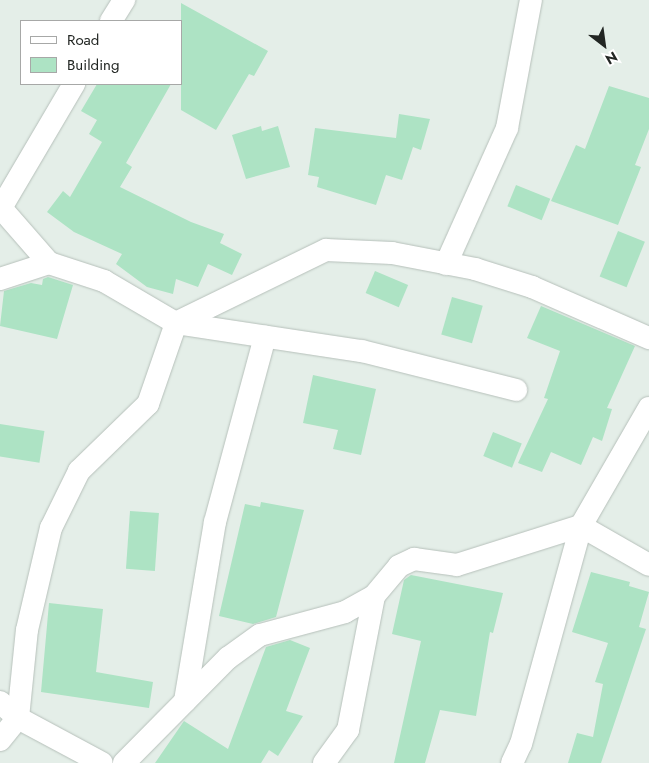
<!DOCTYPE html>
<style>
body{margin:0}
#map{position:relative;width:649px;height:763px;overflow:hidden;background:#e4eee8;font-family:Jost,sans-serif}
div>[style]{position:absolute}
.building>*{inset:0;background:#ade3c4;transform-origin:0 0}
.roads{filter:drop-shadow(0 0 1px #b6c0ba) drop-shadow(0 0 1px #b6c0ba)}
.minor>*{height:22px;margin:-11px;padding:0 11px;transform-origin:11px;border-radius:11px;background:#fff}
span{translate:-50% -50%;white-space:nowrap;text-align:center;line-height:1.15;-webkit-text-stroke:4.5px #fff;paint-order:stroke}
.legend{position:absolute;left:20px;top:20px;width:162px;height:65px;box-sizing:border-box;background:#fff;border:1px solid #a7a8a7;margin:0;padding:6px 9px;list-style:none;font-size:15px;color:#222623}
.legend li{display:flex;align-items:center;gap:10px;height:25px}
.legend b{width:25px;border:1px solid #a7a8a7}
.north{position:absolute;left:579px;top:20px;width:50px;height:50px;-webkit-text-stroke:4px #fff;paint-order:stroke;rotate:150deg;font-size:14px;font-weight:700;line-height:20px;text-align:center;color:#222623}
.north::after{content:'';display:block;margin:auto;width:18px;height:22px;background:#222623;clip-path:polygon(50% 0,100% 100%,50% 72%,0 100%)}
</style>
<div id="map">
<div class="building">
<i style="clip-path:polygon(181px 3px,268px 51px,254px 76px,249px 74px,216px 130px,181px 110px)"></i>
<i style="clip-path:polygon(97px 84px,171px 84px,126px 163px,132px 167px,120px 187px,191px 222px,224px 234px,220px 243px,242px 254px,232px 275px,208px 264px,198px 287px,176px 279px,173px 294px,147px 287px,116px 264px,122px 254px,74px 232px,47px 212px,63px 191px,70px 197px,102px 142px,89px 134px,97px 120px,81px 111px)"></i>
<i style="clip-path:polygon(609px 86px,649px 98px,649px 129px,635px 165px,641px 167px,618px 225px,551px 201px,576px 145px,585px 149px)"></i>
<i style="clip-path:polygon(399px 114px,430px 119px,421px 150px,413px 147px,402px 180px,386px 175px,376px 205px,317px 187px,319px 177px,308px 175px,315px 128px,396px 138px)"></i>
<i style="clip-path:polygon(261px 126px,262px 131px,278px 126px,290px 167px,246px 179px,232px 135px)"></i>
<i style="left:516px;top:185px;width:37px;height:23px;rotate:22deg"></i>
<i style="left:618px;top:231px;width:29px;height:49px;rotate:22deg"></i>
<i style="left:375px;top:271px;width:36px;height:24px;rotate:23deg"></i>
<i style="clip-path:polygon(48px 277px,73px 285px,57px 339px,0 326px,4px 291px,31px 283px,42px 285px,43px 279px)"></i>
<i style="left:452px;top:297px;width:32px;height:39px;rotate:16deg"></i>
<i style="clip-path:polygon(541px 306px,635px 346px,607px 408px,612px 409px,602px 441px,593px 437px,581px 465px,551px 452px,542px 472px,518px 463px,548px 399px,544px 398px,560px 351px,527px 338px)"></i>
<i style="clip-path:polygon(313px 375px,376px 389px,361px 455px,333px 449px,338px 430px,303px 423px)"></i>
<i style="left:0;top:424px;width:45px;height:32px;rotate:9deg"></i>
<i style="left:493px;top:432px;width:31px;height:26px;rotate:22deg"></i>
<i style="clip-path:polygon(261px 502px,304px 510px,276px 617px,253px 624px,219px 616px,245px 504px,260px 507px)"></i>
<i style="left:130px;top:511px;width:29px;height:58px;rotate:4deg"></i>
<i style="clip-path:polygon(591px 572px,630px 582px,629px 586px,649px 592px,639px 627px,646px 629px,601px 763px,568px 763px,577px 733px,593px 737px,603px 684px,595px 682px,608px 643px,572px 632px)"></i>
<i style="clip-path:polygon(411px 575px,503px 593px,493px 633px,490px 632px,476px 716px,440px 710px,425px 763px,394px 763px,421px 641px,392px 634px,404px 580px)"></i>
<i style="clip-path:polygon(49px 603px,103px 609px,96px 672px,153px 682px,149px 708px,41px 692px)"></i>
<i style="clip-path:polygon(290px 640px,310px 648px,286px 711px,303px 716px,278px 756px,269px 750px,261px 763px,155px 763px,184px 721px,228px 749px,266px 647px)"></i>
</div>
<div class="roads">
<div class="minor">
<i style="left:111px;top:21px;width:25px;rotate:-58deg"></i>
<i style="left:49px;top:263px;width:73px;rotate:-131.1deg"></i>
<i style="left:1px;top:208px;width:144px;rotate:-59.5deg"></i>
<i style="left:446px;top:264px;width:149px;rotate:-65.8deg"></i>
<i style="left:507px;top:128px;width:130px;rotate:-79.4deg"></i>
<i style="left:0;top:279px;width:52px;rotate:-18.1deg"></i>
<i style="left:49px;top:263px;width:58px;rotate:18.1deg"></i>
<i style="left:104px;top:281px;width:83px;rotate:30.3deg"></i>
<i style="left:176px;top:323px;width:167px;rotate:-26deg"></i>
<i style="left:326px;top:250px;width:66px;rotate:2.6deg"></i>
<i style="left:392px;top:253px;width:85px;rotate:10.9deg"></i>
<i style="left:475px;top:269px;width:60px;rotate:17.5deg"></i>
<i style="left:532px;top:287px;width:128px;rotate:23.6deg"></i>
<i style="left:649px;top:408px;width:136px;rotate:120deg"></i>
<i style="left:581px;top:526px;width:78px;rotate:29.8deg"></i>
<i style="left:185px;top:701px;width:181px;rotate:-80.5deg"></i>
<i style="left:215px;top:522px;width:192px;rotate:-74.9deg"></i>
<i style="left:0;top:702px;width:24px;rotate:42deg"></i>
<i style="left:18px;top:718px;width:95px;rotate:28.2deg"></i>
<i style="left:0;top:740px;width:28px;rotate:-51deg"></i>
<i style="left:18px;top:718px;width:88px;rotate:-84.2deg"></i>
<i style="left:27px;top:630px;width:105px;rotate:-76.8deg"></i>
<i style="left:51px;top:528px;width:64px;rotate:-63.8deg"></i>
<i style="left:79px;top:471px;width:96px;rotate:-44.2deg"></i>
<i style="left:148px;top:404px;width:86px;rotate:-70.9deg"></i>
<i style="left:176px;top:323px;width:188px;rotate:8.6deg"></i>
<i style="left:362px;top:351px;width:159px;rotate:14.2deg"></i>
<i style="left:124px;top:763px;width:148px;rotate:-45.3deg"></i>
<i style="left:228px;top:658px;width:39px;rotate:-36deg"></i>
<i style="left:260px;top:635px;width:88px;rotate:-15.1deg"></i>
<i style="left:345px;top:612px;width:33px;rotate:-29deg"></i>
<i style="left:374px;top:596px;width:39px;rotate:-50deg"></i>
<i style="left:399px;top:566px;width:17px;rotate:-25deg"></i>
<i style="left:414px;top:559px;width:43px;rotate:7.9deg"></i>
<i style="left:457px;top:565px;width:130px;rotate:-17.5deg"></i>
<i style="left:324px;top:763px;width:41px;rotate:-54deg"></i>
<i style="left:348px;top:730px;width:136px;rotate:-79deg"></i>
<i style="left:512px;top:763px;width:21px;rotate:-65deg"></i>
<i style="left:521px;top:744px;width:226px;rotate:-74.6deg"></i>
</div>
</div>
<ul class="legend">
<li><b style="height:6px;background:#fff"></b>Road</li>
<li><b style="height:14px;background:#ade3c4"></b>Building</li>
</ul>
<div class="north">N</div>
</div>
